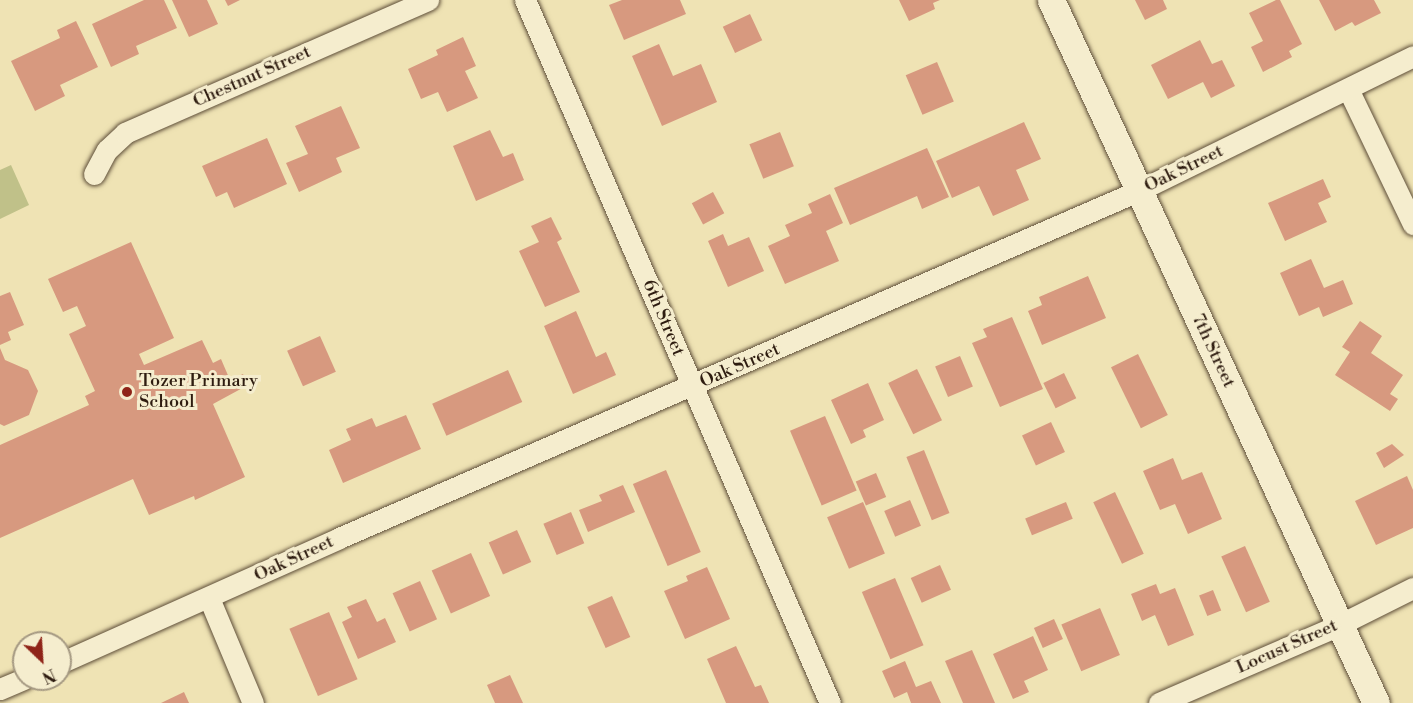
<!DOCTYPE html>
<style>
body{margin:0}
#map{position:relative;width:1413px;height:703px;overflow:hidden;background:#efe3b4;font-family:"Libre Bodoni",serif}
div>[style]{position:absolute}
.green>*{inset:0;background:#c0c189}
.building>*{inset:0;background:#d7997f;transform-origin:0 0}
.roads{filter:drop-shadow(0 0 2px #5e4e39) drop-shadow(0 0 2px #5e4e39)}
.minor>*{height:21px;margin:-10.5px;padding:0 10.5px;transform-origin:10.5px;border-radius:10.5px;background:#f5edce}
.tertiary>*{height:27px;margin:-13.5px;padding:0 13.5px;transform-origin:13.5px;border-radius:13.5px;background:#f5edce}
.dots>*{width:16px;height:16px;translate:-50% -50%;box-sizing:border-box;border:3px solid #f5edce;border-radius:50%}
span{translate:-50% -50%;white-space:nowrap;text-align:center;line-height:1.15;-webkit-text-stroke:6px #f5edce;paint-order:stroke}
.street-label{font-size:18px;color:#2e1c10}
.poi-label{font-size:18px;color:#2e1c10}
.left{translate:0 -50%;text-align:left}
.north{position:absolute;left:12px;top:631px;width:60px;height:60px;box-sizing:border-box;background:#f5edce;border:2px solid #a59982;border-radius:50%;rotate:155deg;font-size:16px;font-weight:700;line-height:24px;text-align:center;color:#2e1c10}
.north::after{content:'';display:block;margin:auto;width:21px;height:27px;background:#8f2418;clip-path:polygon(50% 0,100% 100%,50% 72%,0 100%)}
</style>
<div id="map">
<div class="green">
<i style="clip-path:polygon(11px 165px,29px 205px,0 219px,0 170px)"></i>
</div>
<div class="building">
<i style="clip-path:polygon(144px 0,164px 0,177px 28px,136px 46px,139px 54px,111px 67px,92px 24px)"></i>
<i style="clip-path:polygon(172px 0,207px 0,218px 24px,189px 37px)"></i>
<i style="clip-path:polygon(225px 0,240px 0,228px 6px)"></i>
<i style="clip-path:polygon(622px 0,680px 0,686px 14px,624px 40px,609px 5px)"></i>
<i style="clip-path:polygon(899px 0,940px 0,933px 3px,935px 9px,909px 21px)"></i>
<i style="clip-path:polygon(1135px 0,1163px 0,1167px 9px,1145px 20px)"></i>
<i style="clip-path:polygon(1276px 0,1280px 0,1302px 44px,1289px 51px,1292px 57px,1263px 72px,1251px 47px,1263px 41px,1249px 13px)"></i>
<i style="clip-path:polygon(1319px 0,1374px 0,1381px 13px,1355px 26px,1352px 22px,1335px 31px)"></i>
<i style="left:750px;top:14px;width:29px;height:30px;rotate:65deg"></i>
<i style="clip-path:polygon(76px 21px,98px 67px,60px 85px,65px 96px,35px 111px,11px 61px,60px 38px,57px 30px)"></i>
<i style="clip-path:polygon(463px 37px,476px 66px,465px 71px,478px 98px,447px 112px,438px 92px,421px 99px,408px 69px,438px 55px,436px 50px)"></i>
<i style="clip-path:polygon(1200px 40px,1212px 64px,1222px 60px,1235px 86px,1211px 98px,1203px 82px,1168px 99px,1151px 65px)"></i>
<i style="clip-path:polygon(659px 44px,673px 76px,701px 64px,717px 102px,662px 126px,632px 56px)"></i>
<i style="left:937px;top:62px;width:43px;height:34px;rotate:67deg"></i>
<i style="clip-path:polygon(341px 106px,360px 148px,336px 158px,342px 172px,299px 192px,286px 163px,308px 154px,295px 126px)"></i>
<i style="clip-path:polygon(1024px 122px,1041px 159px,1016px 170px,1029px 200px,993px 216px,979px 186px,952px 198px,936px 161px)"></i>
<i style="clip-path:polygon(490px 130px,503px 157px,513px 153px,524px 180px,476px 201px,453px 146px)"></i>
<i style="left:780px;top:132px;width:37px;height:33px;rotate:68deg"></i>
<i style="clip-path:polygon(267px 138px,287px 184px,234px 208px,227px 192px,216px 197px,202px 166px)"></i>
<i style="clip-path:polygon(927px 148px,949px 197px,922px 209px,917px 196px,850px 225px,834px 188px)"></i>
<i style="clip-path:polygon(1323px 179px,1331px 197px,1318px 203px,1327px 222px,1285px 241px,1268px 203px)"></i>
<i style="left:713px;top:192px;width:24px;height:24px;rotate:62deg"></i>
<i style="clip-path:polygon(830px 194px,843px 223px,826px 231px,839px 261px,785px 284px,768px 246px,790px 236px,785px 225px,812px 213px,808px 204px)"></i>
<i style="clip-path:polygon(551px 217px,562px 239px,557px 242px,580px 292px,545px 307px,519px 251px,539px 242px,531px 226px)"></i>
<i style="clip-path:polygon(723px 234px,728px 246px,749px 237px,764px 271px,728px 287px,708px 241px)"></i>
<i style="clip-path:polygon(131px 242px,174px 338px,139px 354px,144px 365px,202px 340px,213px 363px,221px 359px,230px 380px,243px 374px,248px 385px,213px 404px,245px 477px,195px 500px,194px 496px,149px 515px,133px 479px,0 538px,0 445px,89px 405px,85px 396px,95px 391px,69px 334px,86px 326px,77px 306px,63px 312px,48px 279px)"></i>
<i style="clip-path:polygon(1311px 259px,1324px 288px,1343px 280px,1353px 304px,1323px 317px,1319px 307px,1299px 316px,1280px 273px)"></i>
<i style="clip-path:polygon(1088px 276px,1106px 318px,1042px 345px,1028px 311px,1042px 305px,1039px 297px)"></i>
<i style="clip-path:polygon(10px 292px,24px 325px,8px 332px,11px 340px,0 345px,0 296px)"></i>
<i style="clip-path:polygon(576px 311px,596px 357px,606px 352px,616px 375px,573px 394px,544px 326px)"></i>
<i style="clip-path:polygon(1012px 317px,1043px 389px,1000px 407px,972px 343px,987px 337px,983px 329px)"></i>
<i style="clip-path:polygon(1360px 321px,1382px 336px,1371px 353px,1403px 375px,1390px 394px,1398px 399px,1390px 411px,1335px 375px,1350px 352px,1342px 347px)"></i>
<i style="left:320px;top:336px;width:39px;height:36px;rotate:66deg"></i>
<i style="clip-path:polygon(0 348px,5px 360px,28px 370px,38px 391px,29px 415px,4px 426px,0 424px)"></i>
<i style="left:1138px;top:354px;width:68px;height:30px;rotate:64deg"></i>
<i style="left:960px;top:356px;width:33px;height:27px;rotate:67deg"></i>
<i style="left:917px;top:369px;width:57px;height:32px;rotate:64deg"></i>
<i style="left:508px;top:370px;width:35px;height:83px;rotate:66deg"></i>
<i style="left:1064px;top:373px;width:28px;height:23px;rotate:64deg"></i>
<i style="clip-path:polygon(868px 383px,884px 420px,863px 430px,866px 437px,851px 444px,831px 400px)"></i>
<i style="clip-path:polygon(406px 415px,421px 449px,343px 483px,329px 450px,351px 440px,346px 429px,372px 418px,376px 427px)"></i>
<i style="left:825px;top:416px;width:81px;height:38px;rotate:67deg"></i>
<i style="left:1051px;top:422px;width:33px;height:32px;rotate:65deg"></i>
<i style="clip-path:polygon(1392px 444px,1404px 455px,1384px 468px,1376px 453px)"></i>
<i style="left:924px;top:450px;width:68px;height:19px;rotate:68deg"></i>
<i style="clip-path:polygon(1173px 458px,1182px 480px,1202px 472px,1222px 519px,1188px 534px,1175px 504px,1160px 510px,1143px 471px)"></i>
<i style="left:666px;top:470px;width:89px;height:36px;rotate:67deg"></i>
<i style="left:876px;top:473px;width:26px;height:22px;rotate:67deg"></i>
<i style="clip-path:polygon(1407px 476px,1413px 490px,1413px 528px,1376px 545px,1355px 501px)"></i>
<i style="clip-path:polygon(623px 485px,635px 512px,588px 532px,579px 510px,602px 501px,599px 495px)"></i>
<i style="left:1115px;top:492px;width:68px;height:24px;rotate:65deg"></i>
<i style="left:910px;top:500px;width:28px;height:28px;rotate:67deg"></i>
<i style="left:863px;top:502px;width:56px;height:39px;rotate:67deg"></i>
<i style="left:1066px;top:502px;width:18px;height:44px;rotate:68deg"></i>
<i style="left:571px;top:512px;width:34px;height:30px;rotate:67deg"></i>
<i style="left:517px;top:530px;width:35px;height:31px;rotate:66deg"></i>
<i style="left:1245px;top:546px;width:61px;height:26px;rotate:66deg"></i>
<i style="left:471px;top:553px;width:47px;height:43px;rotate:66deg"></i>
<i style="left:940px;top:565px;width:27px;height:32px;rotate:66deg"></i>
<i style="clip-path:polygon(707px 567px,730px 619px,685px 639px,664px 591px,688px 581px,686px 576px)"></i>
<i style="left:895px;top:578px;width:73px;height:36px;rotate:67deg"></i>
<i style="left:420px;top:581px;width:42px;height:30px;rotate:66deg"></i>
<i style="clip-path:polygon(1156px 584px,1160px 594px,1175px 588px,1194px 635px,1168px 646px,1155px 615px,1142px 621px,1131px 594px)"></i>
<i style="left:1213px;top:590px;width:22px;height:15px;rotate:68deg"></i>
<i style="left:612px;top:596px;width:45px;height:27px;rotate:66deg"></i>
<i style="clip-path:polygon(366px 599px,377px 622px,385px 618px,396px 642px,358px 659px,342px 622px,352px 617px,347px 607px)"></i>
<i style="left:1100px;top:608px;width:51px;height:42px;rotate:67deg"></i>
<i style="left:329px;top:612px;width:73px;height:43px;rotate:67deg"></i>
<i style="left:1054px;top:619px;width:22px;height:22px;rotate:66deg"></i>
<i style="clip-path:polygon(1033px 636px,1048px 670px,1024px 681px,1029px 692px,1013px 699px,993px 654px)"></i>
<i style="clip-path:polygon(736px 646px,755px 687px,761px 685px,769px 703px,726px 703px,707px 659px)"></i>
<i style="clip-path:polygon(972px 650px,995px 703px,963px 703px,945px 661px)"></i>
<i style="clip-path:polygon(905px 661px,916px 687px,931px 681px,941px 703px,911px 703px,907px 692px,894px 698px,882px 671px)"></i>
<i style="clip-path:polygon(510px 675px,523px 703px,495px 703px,487px 685px)"></i>
<i style="clip-path:polygon(184px 692px,189px 703px,161px 703px)"></i>
</div>
<div class="roads">
<div class="minor">
<i style="left:525px;top:0;width:766px;rotate:66.55deg"></i>
<i style="left:1348px;top:89px;width:150px;rotate:64.3deg"></i>
<i style="left:94px;top:174px;width:27px;rotate:-62deg"></i>
<i style="left:107px;top:150px;width:25px;rotate:-43deg"></i>
<i style="left:125px;top:133px;width:331px;rotate:-23.7deg"></i>
<i style="left:209px;top:598px;width:114px;rotate:67.3deg"></i>
<i style="left:60px;top:663px;width:306px;rotate:-24.1deg"></i>
<i style="left:339px;top:538px;width:873px;rotate:-23.48deg"></i>
<i style="left:1140px;top:190px;width:304px;rotate:-26.1deg"></i>
<i style="left:0;top:689px;width:26px;rotate:-23deg"></i>
<i style="left:1159px;top:703px;width:196px;rotate:-23.4deg"></i>
<i style="left:1339px;top:625px;width:83px;rotate:-26.6deg"></i>
</div>
<div class="tertiary">
<i style="left:1051px;top:0;width:774px;rotate:65.19deg"></i>
</div>
</div>
<div class="dots">
<i style="left:127px;top:392px;background:#8f2418"></i>
</div>
<div class="street-label">
<span style="left:252px;top:77px;rotate:-24deg">Chestnut Street</span>
<span style="left:1184px;top:169px;rotate:-26deg">Oak Street</span>
<span style="left:663px;top:318px;rotate:67deg">6th Street</span>
<span style="left:1213px;top:351px;rotate:65deg">7th Street</span>
<span style="left:740px;top:366px;rotate:-24deg">Oak Street</span>
<span style="left:294px;top:559px;rotate:-25deg">Oak Street</span>
<span style="left:1287px;top:647px;rotate:-24deg">Locust Street</span>
</div>
<div class="poi-label">
<span class="left" style="left:139px;top:392px">Tozer Primary<br>School</span>
</div>
<div class="north">N</div>
</div>
